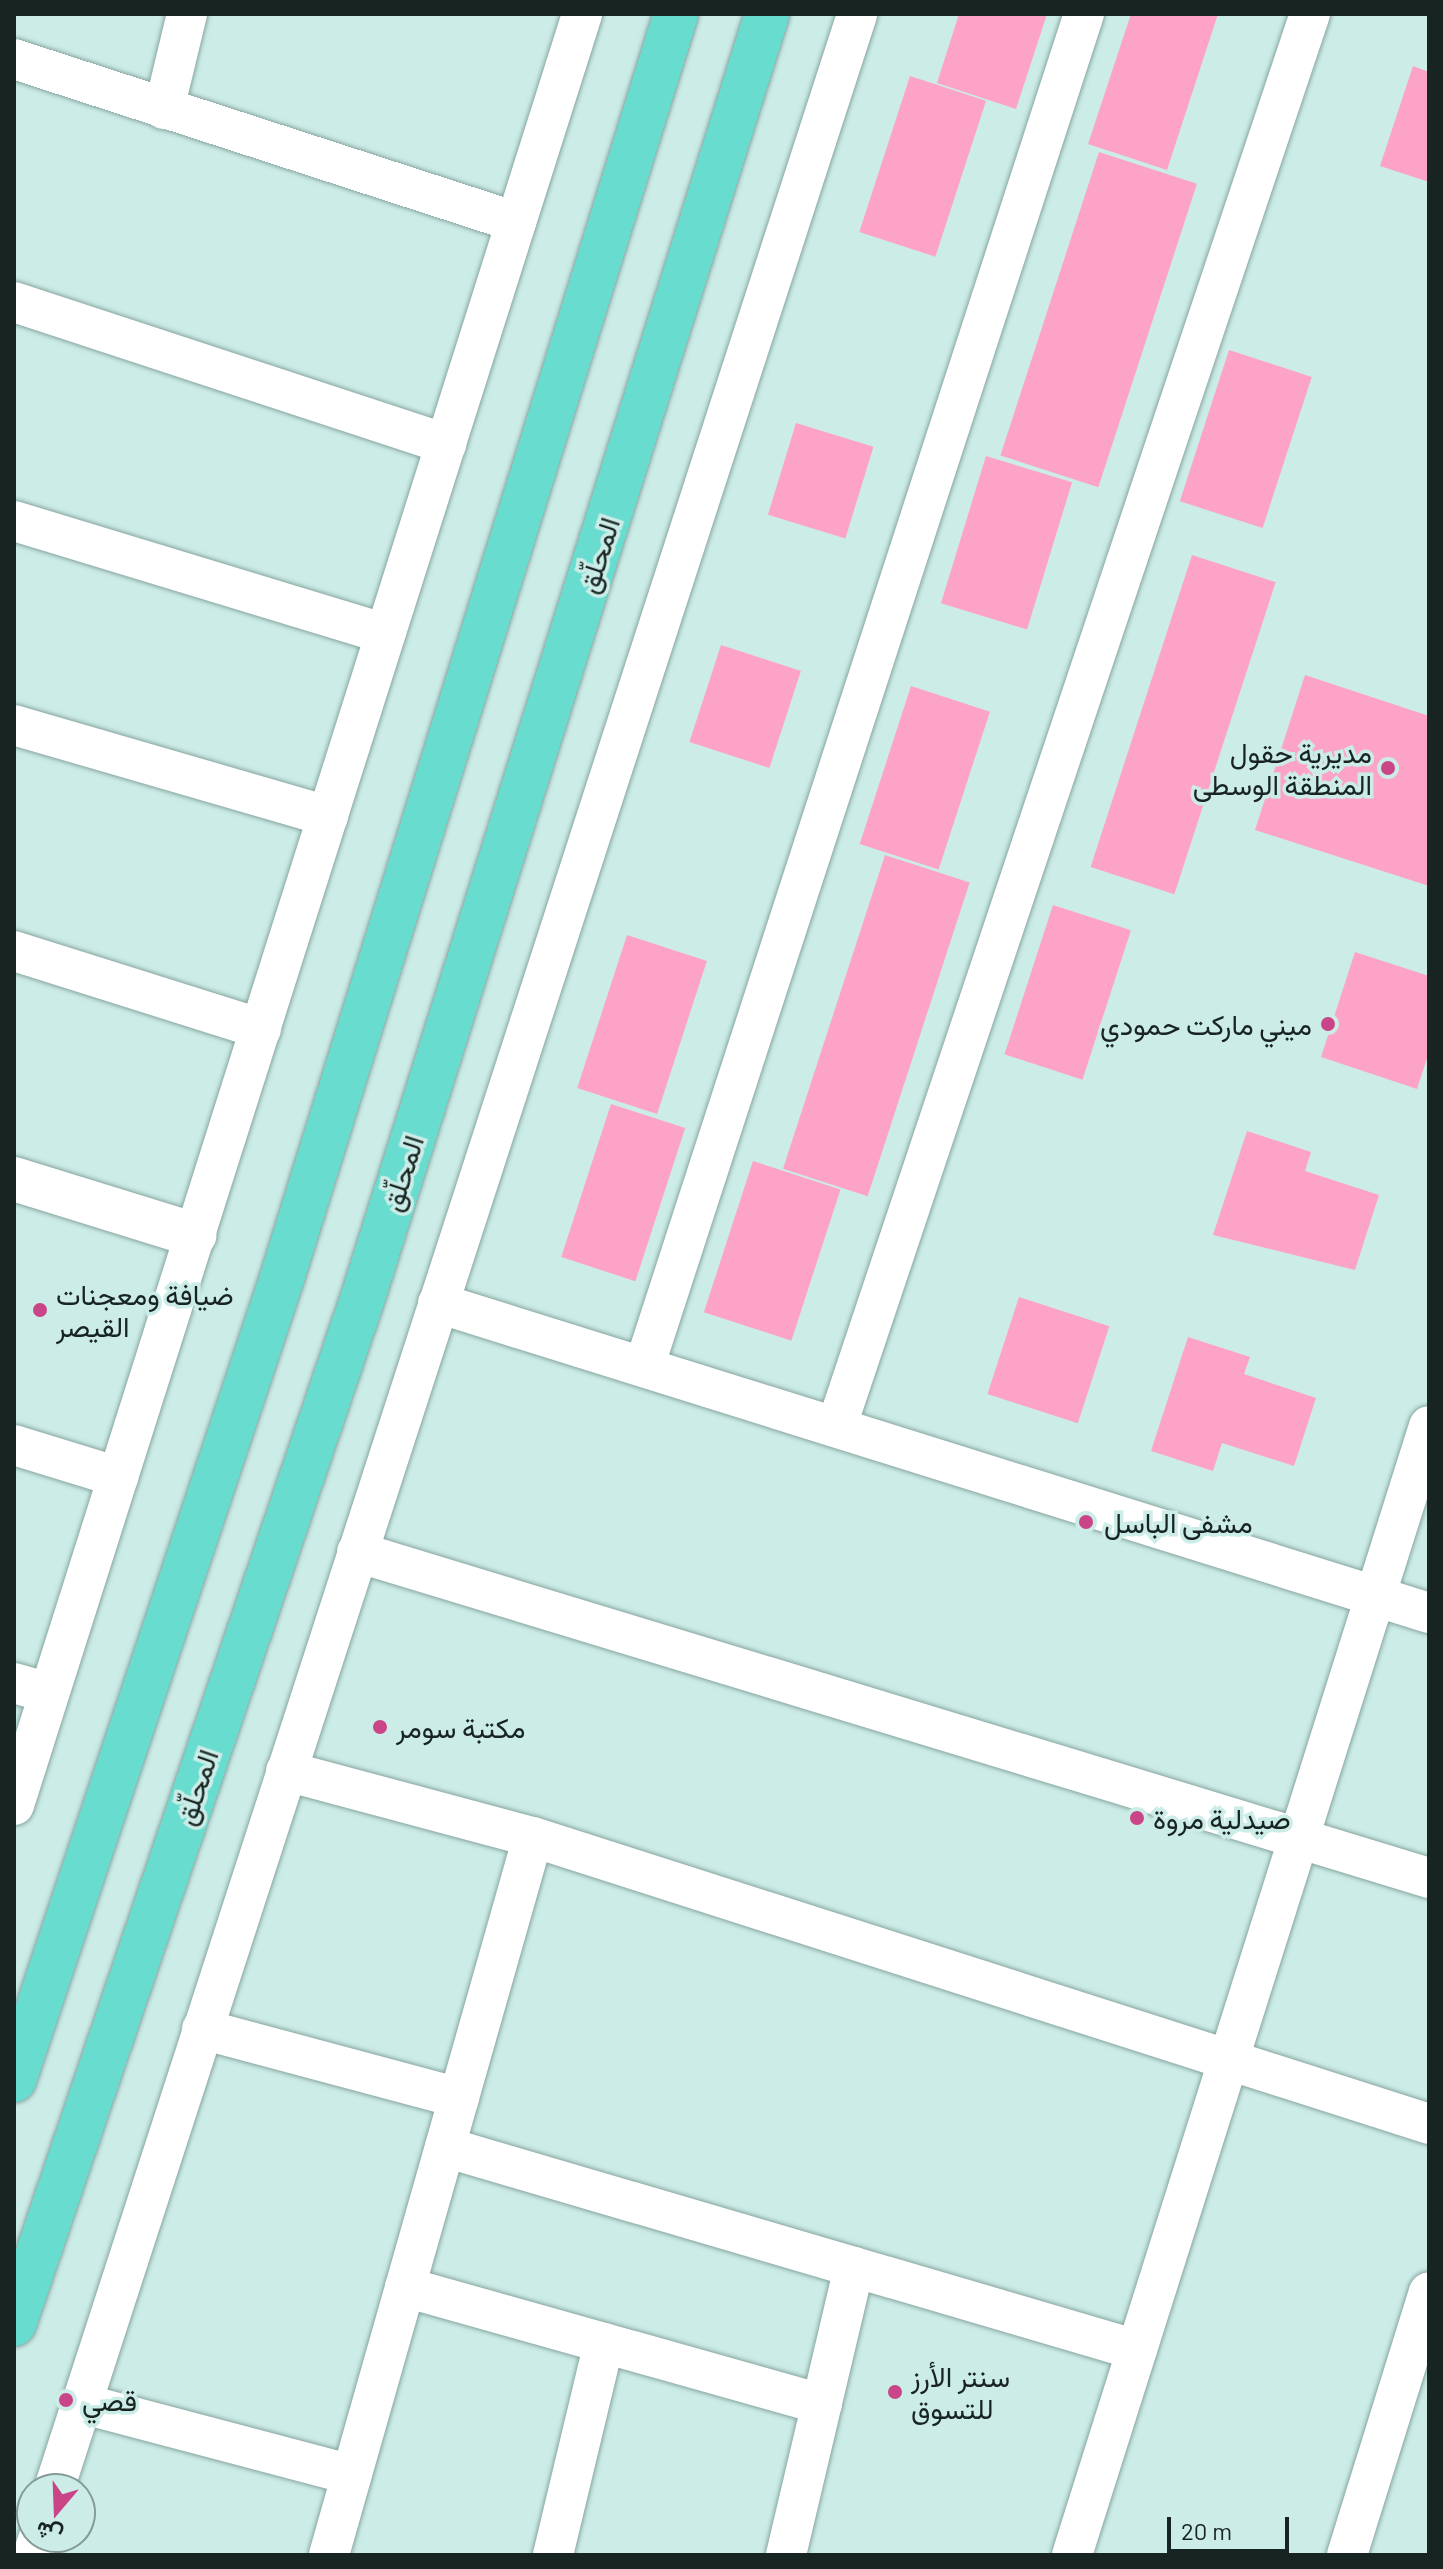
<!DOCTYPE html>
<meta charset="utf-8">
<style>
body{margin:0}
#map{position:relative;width:1443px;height:2569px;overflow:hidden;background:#ccece7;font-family:Barlow,Vazirmatn,sans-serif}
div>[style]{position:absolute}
.building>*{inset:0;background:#fda3c8;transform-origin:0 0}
.roads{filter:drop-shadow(0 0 2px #87a5a0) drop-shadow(0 0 2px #87a5a0)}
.minor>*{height:40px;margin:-20px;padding:0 20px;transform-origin:20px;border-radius:20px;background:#fff}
.tertiary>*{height:44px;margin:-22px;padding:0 22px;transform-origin:22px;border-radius:22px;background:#fff}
.trunk>*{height:44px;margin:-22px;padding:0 22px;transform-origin:22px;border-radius:22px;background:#68dccf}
.dots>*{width:22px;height:22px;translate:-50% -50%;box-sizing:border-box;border:4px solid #ccece7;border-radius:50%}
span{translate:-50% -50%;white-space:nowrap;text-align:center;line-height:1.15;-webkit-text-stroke:7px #ccece7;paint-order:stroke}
.street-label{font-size:28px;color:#182422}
.poi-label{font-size:28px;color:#182422}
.right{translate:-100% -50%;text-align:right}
.left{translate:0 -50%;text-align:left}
.frame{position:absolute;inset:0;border:16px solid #182422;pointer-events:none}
.north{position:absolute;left:16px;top:2473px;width:80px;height:80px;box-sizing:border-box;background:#ccece7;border:2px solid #849c98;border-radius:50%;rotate:199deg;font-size:22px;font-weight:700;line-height:32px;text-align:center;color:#182422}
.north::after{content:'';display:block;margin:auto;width:28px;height:36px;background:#ca4587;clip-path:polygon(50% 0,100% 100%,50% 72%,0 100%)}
.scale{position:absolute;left:1167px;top:2517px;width:122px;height:36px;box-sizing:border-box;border:4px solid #182422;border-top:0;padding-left:10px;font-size:24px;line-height:28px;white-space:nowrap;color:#182422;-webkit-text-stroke:6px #ccece7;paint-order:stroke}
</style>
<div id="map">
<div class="building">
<i style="clip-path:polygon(959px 14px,1047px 14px,1016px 109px,937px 83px)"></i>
<i style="clip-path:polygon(1131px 14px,1218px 14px,1167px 170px,1088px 144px)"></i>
<i style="clip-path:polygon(1413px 66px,1429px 72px,1429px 182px,1380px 166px)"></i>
<i style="left:910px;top:76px;width:80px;height:164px;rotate:18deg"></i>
<i style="left:1099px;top:152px;width:103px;height:319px;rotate:18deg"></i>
<i style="left:1229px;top:350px;width:87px;height:159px;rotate:18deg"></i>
<i style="left:796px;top:423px;width:81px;height:96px;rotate:17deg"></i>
<i style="left:986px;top:456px;width:90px;height:154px;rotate:17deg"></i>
<i style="left:1192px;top:555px;width:88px;height:328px;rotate:18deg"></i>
<i style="left:721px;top:645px;width:84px;height:102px;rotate:18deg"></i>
<i style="clip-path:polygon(1305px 675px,1429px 716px,1429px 886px,1255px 830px)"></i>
<i style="left:911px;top:686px;width:83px;height:166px;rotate:18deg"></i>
<i style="left:885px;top:855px;width:89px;height:330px;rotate:18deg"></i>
<i style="left:1053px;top:905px;width:82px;height:157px;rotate:18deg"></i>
<i style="left:627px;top:935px;width:84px;height:161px;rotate:18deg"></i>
<i style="clip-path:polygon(1355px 952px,1429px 976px,1429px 1052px,1417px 1089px,1321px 1057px)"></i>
<i style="left:611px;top:1104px;width:78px;height:161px;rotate:18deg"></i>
<i style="clip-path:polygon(1247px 1131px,1311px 1152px,1305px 1171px,1379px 1195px,1355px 1270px,1213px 1235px)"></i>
<i style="left:753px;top:1161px;width:92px;height:159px;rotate:18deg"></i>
<i style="left:1019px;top:1297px;width:95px;height:102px;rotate:18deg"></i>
<i style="clip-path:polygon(1188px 1337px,1250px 1357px,1244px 1374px,1316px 1398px,1294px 1466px,1222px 1443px,1213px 1471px,1151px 1451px)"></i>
</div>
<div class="roads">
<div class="minor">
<i style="left:14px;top:59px;width:528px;rotate:17.99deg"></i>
<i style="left:164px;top:109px;width:98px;rotate:-76.4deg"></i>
<i style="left:14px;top:302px;width:455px;rotate:18.2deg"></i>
<i style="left:14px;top:521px;width:388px;rotate:16.9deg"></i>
<i style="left:14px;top:725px;width:327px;rotate:16.2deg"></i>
<i style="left:14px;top:951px;width:259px;rotate:17.5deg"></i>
<i style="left:438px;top:1303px;width:1038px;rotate:17.37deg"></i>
<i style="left:645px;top:1364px;width:1420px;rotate:-71.99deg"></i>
<i style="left:837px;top:1425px;width:1488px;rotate:-71.47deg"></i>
<i style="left:14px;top:1445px;width:109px;rotate:17.1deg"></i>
<i style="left:357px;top:1552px;width:1120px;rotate:16.91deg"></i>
<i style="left:14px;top:1683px;width:36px;rotate:16deg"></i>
<i style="left:286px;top:1771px;width:256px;rotate:15deg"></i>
<i style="left:533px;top:1837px;width:941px;rotate:17.76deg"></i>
<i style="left:14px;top:1805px;width:1879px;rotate:-72.4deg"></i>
<i style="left:202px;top:2029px;width:266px;rotate:15deg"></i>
<i style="left:445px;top:2147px;width:721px;rotate:16.35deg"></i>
<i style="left:405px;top:2287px;width:433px;rotate:15.7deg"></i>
<i style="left:80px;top:2403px;width:281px;rotate:14.8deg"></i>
<i style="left:54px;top:2489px;width:2602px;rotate:-72.02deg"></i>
<i style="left:33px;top:2555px;width:19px;rotate:-72deg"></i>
<i style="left:329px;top:2555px;width:746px;rotate:-74.14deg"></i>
<i style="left:553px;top:2555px;width:218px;rotate:-76.5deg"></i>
<i style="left:786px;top:2555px;width:296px;rotate:-76.7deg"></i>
<i style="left:1072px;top:2555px;width:1184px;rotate:-72.45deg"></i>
<i style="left:1347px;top:2555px;width:275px;rotate:-72.7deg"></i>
</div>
<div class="tertiary">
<i style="left:14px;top:1179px;width:189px;rotate:17.2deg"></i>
</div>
<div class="trunk">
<i style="left:14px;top:2080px;width:846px;rotate:-71.52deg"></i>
<i style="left:282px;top:1278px;width:1324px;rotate:-72.69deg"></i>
<i style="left:14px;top:2324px;width:1088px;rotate:-71.23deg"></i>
<i style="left:364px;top:1294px;width:1342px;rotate:-72.52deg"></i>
</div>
</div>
<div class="dots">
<i style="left:1388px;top:768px;background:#ca4587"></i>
<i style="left:1328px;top:1024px;background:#ca4587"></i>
<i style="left:40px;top:1310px;background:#ca4587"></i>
<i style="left:1086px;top:1522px;background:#ca4587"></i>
<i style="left:380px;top:1727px;background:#ca4587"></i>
<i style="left:1137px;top:1818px;background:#ca4587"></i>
<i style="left:895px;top:2392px;background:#ca4587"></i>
<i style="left:66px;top:2400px;background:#ca4587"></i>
</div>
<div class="street-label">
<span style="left:598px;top:555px;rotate:-72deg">المحلّق</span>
<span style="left:402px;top:1173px;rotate:-72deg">المحلّق</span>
<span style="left:196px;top:1787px;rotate:-71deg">المحلّق</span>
</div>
<div class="poi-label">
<span class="right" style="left:1372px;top:768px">مديرية حقول<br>المنطقة الوسطى</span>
<span class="right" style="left:1312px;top:1024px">ميني ماركت حمودي</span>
<span class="left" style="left:56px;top:1310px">ضيافة ومعجنات<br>القيصر</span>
<span class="left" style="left:1104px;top:1522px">مشفى الباسل</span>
<span class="left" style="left:396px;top:1727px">مكتبة سومر</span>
<span class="left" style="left:1153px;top:1818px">صيدلية مروة</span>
<span class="left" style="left:911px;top:2392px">سنتر الأرز<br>للتسوق</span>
<span class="left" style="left:82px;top:2400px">قصي</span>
</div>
<div class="frame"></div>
<div class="north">ش</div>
<div class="scale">20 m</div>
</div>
